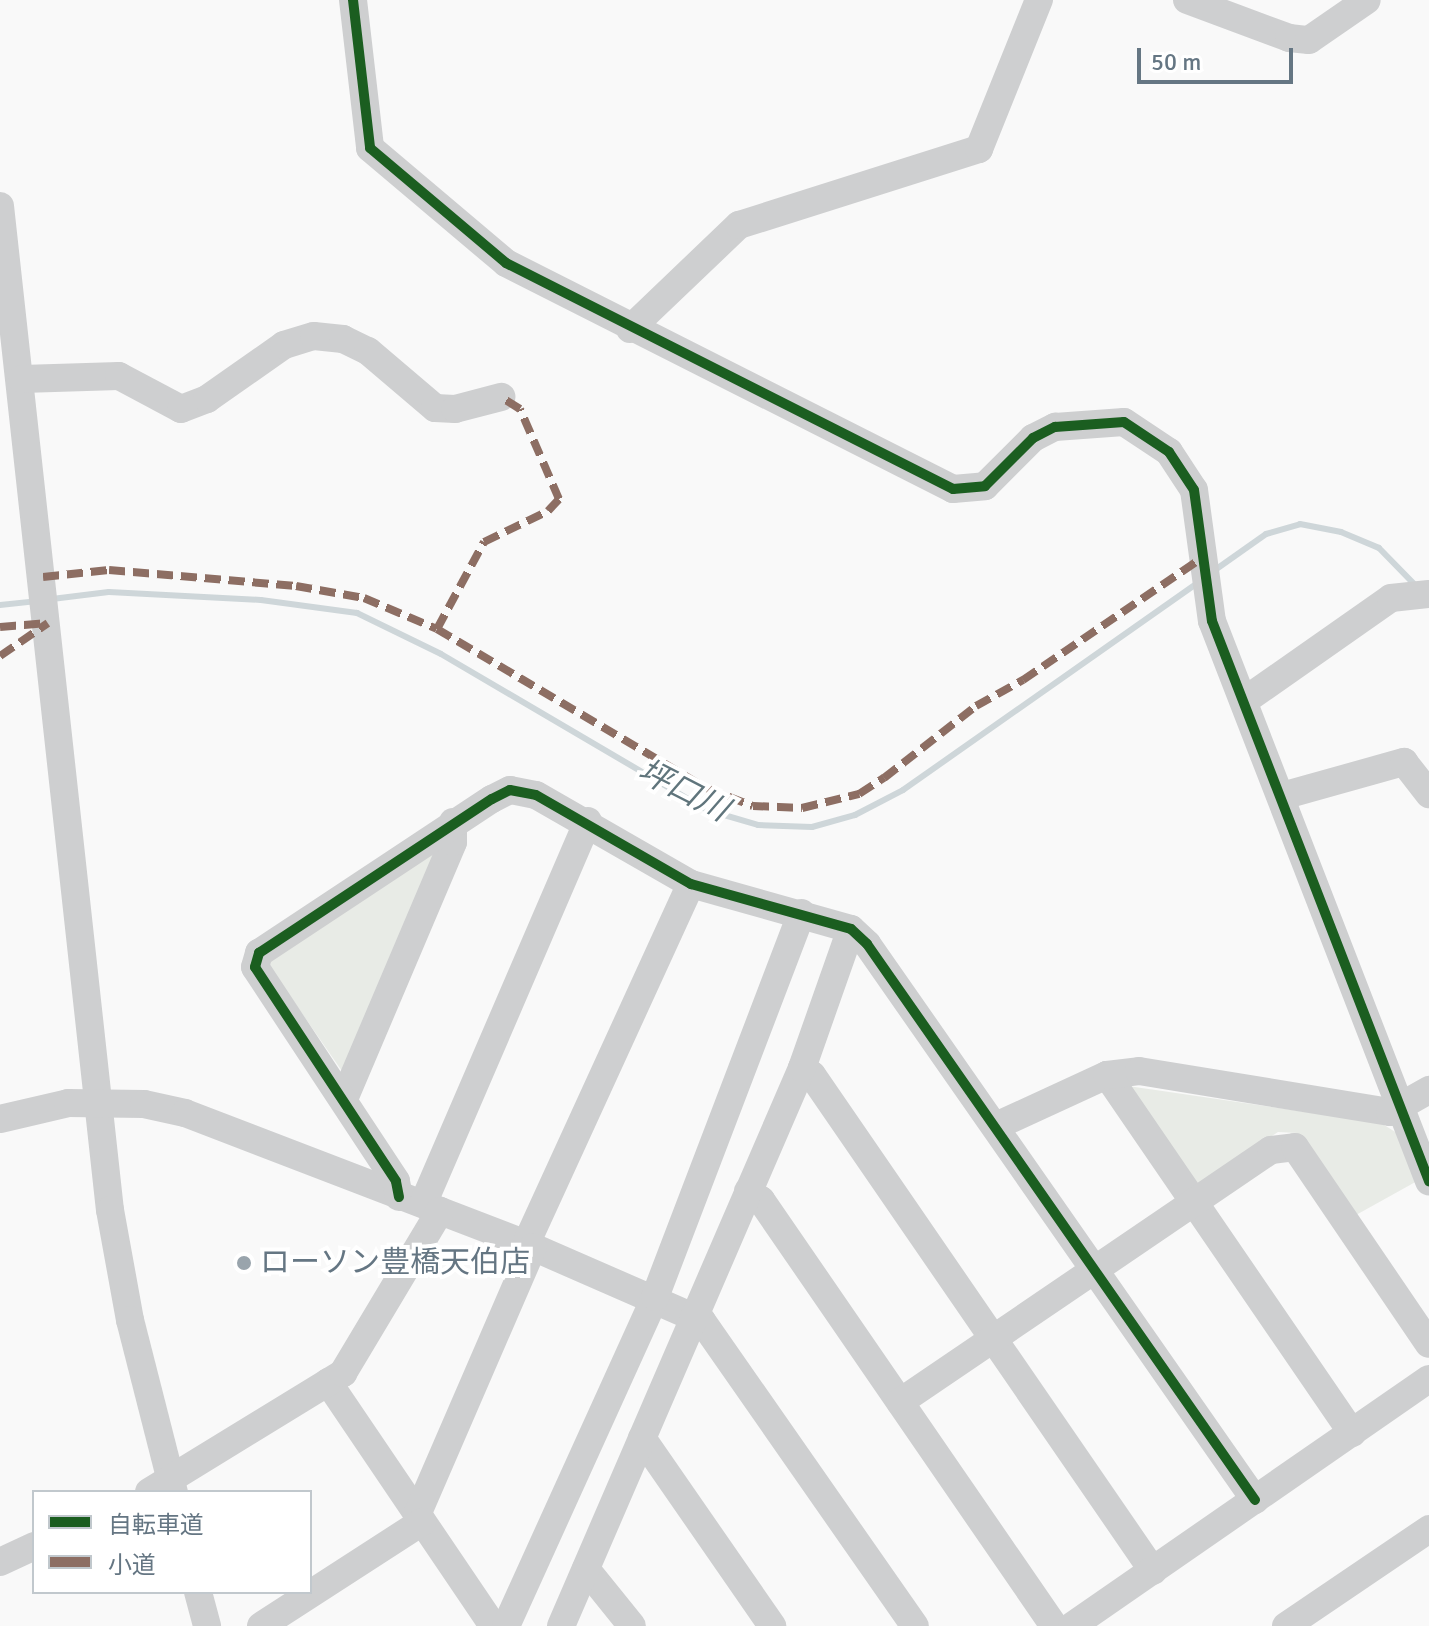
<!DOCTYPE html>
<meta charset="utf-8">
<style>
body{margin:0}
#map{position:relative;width:1429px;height:1626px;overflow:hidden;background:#f9f9f9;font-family:Signika,"Noto Sans JP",sans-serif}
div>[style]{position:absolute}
.green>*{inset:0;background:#e8ebe6}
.stream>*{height:6px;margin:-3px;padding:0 3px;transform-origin:3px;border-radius:3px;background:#ced6d9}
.minor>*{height:28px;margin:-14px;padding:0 14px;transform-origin:14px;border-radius:14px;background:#cecfd0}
.quiet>*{height:8px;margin-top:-4px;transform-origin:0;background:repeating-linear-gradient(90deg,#8d6e63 0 16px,transparent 0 24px)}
.cycleway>*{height:10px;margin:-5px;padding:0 5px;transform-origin:5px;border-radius:5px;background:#1b5e20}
.dots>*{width:22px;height:22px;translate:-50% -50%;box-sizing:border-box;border:4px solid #fff;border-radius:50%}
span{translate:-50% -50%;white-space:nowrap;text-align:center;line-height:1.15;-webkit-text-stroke:8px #fff;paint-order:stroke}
.poi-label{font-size:30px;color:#657683}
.left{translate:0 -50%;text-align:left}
.water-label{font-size:32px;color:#60757c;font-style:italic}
.legend{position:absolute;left:32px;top:1490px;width:280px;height:104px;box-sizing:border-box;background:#fff;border:2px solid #c1c8cd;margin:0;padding:10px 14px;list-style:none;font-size:24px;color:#657683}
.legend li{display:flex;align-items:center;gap:16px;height:40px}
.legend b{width:40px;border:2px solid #c1c8cd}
.scale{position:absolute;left:1137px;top:48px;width:156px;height:36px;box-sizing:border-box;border:4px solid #657683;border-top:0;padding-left:10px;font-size:24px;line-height:28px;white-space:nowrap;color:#657683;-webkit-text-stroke:6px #fff;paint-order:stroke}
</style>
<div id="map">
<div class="green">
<i style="clip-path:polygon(440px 846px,344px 1074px,267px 963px)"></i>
<i style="clip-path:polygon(1128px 1086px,1381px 1123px,1400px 1135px,1419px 1180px,1356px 1215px,1297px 1133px,1278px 1132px,1195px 1187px)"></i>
</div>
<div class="stream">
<i style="left:1215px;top:570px;width:62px;rotate:-35.2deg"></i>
<i style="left:1266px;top:534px;width:35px;rotate:-16deg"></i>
<i style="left:1300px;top:524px;width:42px;rotate:11deg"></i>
<i style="left:1341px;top:532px;width:41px;rotate:22.8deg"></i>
<i style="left:1379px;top:548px;width:56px;rotate:45.7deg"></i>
<i style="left:52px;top:599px;width:57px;rotate:-7deg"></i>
<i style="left:109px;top:592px;width:152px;rotate:3deg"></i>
<i style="left:261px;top:600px;width:97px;rotate:7.7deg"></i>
<i style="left:357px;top:613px;width:93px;rotate:26deg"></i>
<i style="left:441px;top:654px;width:308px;rotate:30.4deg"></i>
<i style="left:707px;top:810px;width:53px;rotate:16.4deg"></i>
<i style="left:758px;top:825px;width:54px;rotate:2.1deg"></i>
<i style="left:812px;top:827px;width:45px;rotate:-15.6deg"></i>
<i style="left:855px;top:815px;width:54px;rotate:-27.5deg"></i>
<i style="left:903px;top:790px;width:363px;rotate:-35.1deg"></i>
<i style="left:0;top:605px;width:37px;rotate:-6deg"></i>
</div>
<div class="minor">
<i style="left:353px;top:0;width:149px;rotate:83.4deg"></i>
<i style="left:370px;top:148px;width:178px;rotate:40.2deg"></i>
<i style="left:506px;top:263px;width:501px;rotate:26.82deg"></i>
<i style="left:953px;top:489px;width:32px;rotate:-5deg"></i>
<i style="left:985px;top:486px;width:68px;rotate:-45deg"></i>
<i style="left:1033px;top:438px;width:25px;rotate:-27deg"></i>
<i style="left:1055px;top:427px;width:69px;rotate:-4.1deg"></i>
<i style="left:1124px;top:422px;width:54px;rotate:33.7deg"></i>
<i style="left:1169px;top:452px;width:45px;rotate:56.7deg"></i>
<i style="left:1194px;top:490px;width:132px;rotate:82.2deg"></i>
<i style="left:1212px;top:621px;width:601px;rotate:68.82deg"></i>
<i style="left:1187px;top:0;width:109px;rotate:20.4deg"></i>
<i style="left:1289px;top:38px;width:20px;rotate:6deg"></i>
<i style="left:1309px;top:40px;width:70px;rotate:-34.6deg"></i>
<i style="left:0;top:206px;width:1010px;rotate:83.75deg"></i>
<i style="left:110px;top:1210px;width:112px;rotate:79.7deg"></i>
<i style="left:130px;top:1320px;width:178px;rotate:75.7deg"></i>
<i style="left:630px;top:329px;width:151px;rotate:-43.7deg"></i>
<i style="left:739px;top:225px;width:252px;rotate:-17.6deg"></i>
<i style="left:979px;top:149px;width:161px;rotate:-68.1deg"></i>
<i style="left:22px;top:379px;width:97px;rotate:-1.8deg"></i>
<i style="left:119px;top:376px;width:70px;rotate:28deg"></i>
<i style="left:181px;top:409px;width:28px;rotate:-21deg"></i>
<i style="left:207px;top:399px;width:94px;rotate:-35deg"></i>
<i style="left:284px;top:345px;width:31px;rotate:-17deg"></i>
<i style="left:314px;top:336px;width:29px;rotate:6deg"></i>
<i style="left:343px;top:339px;width:28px;rotate:26deg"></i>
<i style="left:368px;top:351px;width:88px;rotate:40.4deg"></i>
<i style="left:435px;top:408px;width:20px;rotate:3deg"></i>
<i style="left:455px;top:409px;width:48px;rotate:-14.6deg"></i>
<i style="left:1244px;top:701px;width:179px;rotate:-35deg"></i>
<i style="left:1391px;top:598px;width:38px;rotate:-6deg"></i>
<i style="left:1282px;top:796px;width:127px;rotate:-15.6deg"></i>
<i style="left:1404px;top:762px;width:41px;rotate:52deg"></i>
<i style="left:802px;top:1068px;width:12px;rotate:35deg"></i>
<i style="left:812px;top:1075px;width:602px;rotate:55.49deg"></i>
<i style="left:1107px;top:1075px;width:434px;rotate:55.6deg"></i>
<i style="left:344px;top:1099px;width:279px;rotate:-67deg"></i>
<i style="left:453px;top:842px;width:20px;rotate:-90deg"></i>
<i style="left:0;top:1119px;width:70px;rotate:-13.2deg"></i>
<i style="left:68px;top:1103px;width:76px;rotate:0.8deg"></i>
<i style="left:144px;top:1104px;width:42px;rotate:12.4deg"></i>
<i style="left:185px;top:1113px;width:365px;rotate:21deg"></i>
<i style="left:526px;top:1244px;width:192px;rotate:23.6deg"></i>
<i style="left:702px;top:1321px;width:372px;rotate:55.1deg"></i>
<i style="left:996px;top:1126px;width:122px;rotate:-24.7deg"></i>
<i style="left:1107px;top:1075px;width:32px;rotate:-7deg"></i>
<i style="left:1139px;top:1071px;width:254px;rotate:9.3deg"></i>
<i style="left:1390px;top:1112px;width:45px;rotate:-29.4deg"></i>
<i style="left:748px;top:1191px;width:16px;rotate:35deg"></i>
<i style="left:761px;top:1200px;width:517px;rotate:55.48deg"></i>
<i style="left:399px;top:1197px;width:16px;rotate:-101deg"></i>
<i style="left:396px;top:1181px;width:256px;rotate:-123.4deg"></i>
<i style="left:255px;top:967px;width:15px;rotate:-74deg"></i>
<i style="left:259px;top:953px;width:279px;rotate:-33.5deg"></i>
<i style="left:492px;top:799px;width:20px;rotate:-27deg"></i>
<i style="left:510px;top:790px;width:26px;rotate:11deg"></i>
<i style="left:536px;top:795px;width:179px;rotate:29.9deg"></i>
<i style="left:691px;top:884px;width:166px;rotate:15.7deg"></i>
<i style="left:851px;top:929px;width:22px;rotate:43deg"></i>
<i style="left:867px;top:944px;width:678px;rotate:55.09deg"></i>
<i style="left:423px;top:1204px;width:417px;rotate:-66.7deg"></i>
<i style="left:526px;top:1244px;width:396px;rotate:-65.4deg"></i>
<i style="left:328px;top:1382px;width:295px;rotate:55.9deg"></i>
<i style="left:900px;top:1402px;width:448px;rotate:-34.2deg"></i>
<i style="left:1271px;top:1150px;width:24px;rotate:-7deg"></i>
<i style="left:1295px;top:1147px;width:238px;rotate:55.8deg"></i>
<i style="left:642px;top:1438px;width:229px;rotate:55.3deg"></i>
<i style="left:149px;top:1492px;width:228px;rotate:-31.5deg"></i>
<i style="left:343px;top:1373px;width:189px;rotate:-59.1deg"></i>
<i style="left:417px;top:1515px;width:292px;rotate:-66.6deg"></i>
<i style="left:0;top:1562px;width:38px;rotate:-25deg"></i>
<i style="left:586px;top:1569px;width:73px;rotate:51.1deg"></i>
<i style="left:198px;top:1592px;width:35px;rotate:75deg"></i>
<i style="left:261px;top:1626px;width:192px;rotate:-32.9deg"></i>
<i style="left:506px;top:1626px;width:361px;rotate:-65.6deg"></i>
<i style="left:655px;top:1297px;width:411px;rotate:-69.1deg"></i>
<i style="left:561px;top:1626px;width:608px;rotate:-66.64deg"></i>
<i style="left:802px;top:1068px;width:147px;rotate:-70.6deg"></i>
<i style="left:1072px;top:1626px;width:434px;rotate:-34.7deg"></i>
<i style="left:1286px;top:1626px;width:173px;rotate:-34.1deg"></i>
</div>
<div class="quiet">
<i style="left:43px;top:577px;width:66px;rotate:-6.1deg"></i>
<i style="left:109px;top:570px;width:188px;rotate:4.9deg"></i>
<i style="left:296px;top:586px;width:69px;rotate:10deg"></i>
<i style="left:364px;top:598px;width:79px;rotate:23deg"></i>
<i style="left:437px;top:629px;width:312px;rotate:30.6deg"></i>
<i style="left:706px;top:788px;width:50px;rotate:21deg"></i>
<i style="left:753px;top:806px;width:49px;rotate:2.3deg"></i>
<i style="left:802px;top:808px;width:59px;rotate:-13.8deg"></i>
<i style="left:859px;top:794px;width:30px;rotate:-33deg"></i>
<i style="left:884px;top:778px;width:117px;rotate:-38deg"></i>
<i style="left:976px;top:706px;width:54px;rotate:-29deg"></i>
<i style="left:1023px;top:680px;width:218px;rotate:-34.3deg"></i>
<i style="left:0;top:627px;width:48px;rotate:-4.8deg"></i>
<i style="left:437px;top:629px;width:99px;rotate:-61.6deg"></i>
<i style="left:484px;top:542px;width:71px;rotate:-25.8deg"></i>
<i style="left:548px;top:511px;width:16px;rotate:-47deg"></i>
<i style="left:559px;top:499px;width:98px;rotate:-113.4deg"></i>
<i style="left:520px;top:409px;width:22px;rotate:-148deg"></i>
<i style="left:0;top:656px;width:58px;rotate:-34.5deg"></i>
</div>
<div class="cycleway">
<i style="left:353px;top:0;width:149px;rotate:83.4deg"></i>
<i style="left:370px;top:148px;width:178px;rotate:40.2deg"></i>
<i style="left:506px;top:263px;width:501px;rotate:26.82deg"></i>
<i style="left:953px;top:489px;width:32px;rotate:-5deg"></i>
<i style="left:985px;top:486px;width:68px;rotate:-45deg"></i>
<i style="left:1033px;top:438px;width:25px;rotate:-27deg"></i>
<i style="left:1055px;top:427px;width:69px;rotate:-4.1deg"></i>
<i style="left:1124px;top:422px;width:54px;rotate:33.7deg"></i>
<i style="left:1169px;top:452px;width:45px;rotate:56.7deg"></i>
<i style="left:1194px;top:490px;width:132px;rotate:82.2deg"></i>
<i style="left:1212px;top:621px;width:601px;rotate:68.82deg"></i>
<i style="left:399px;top:1197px;width:16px;rotate:-101deg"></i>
<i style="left:396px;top:1181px;width:256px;rotate:-123.4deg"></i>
<i style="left:255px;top:967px;width:15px;rotate:-74deg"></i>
<i style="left:259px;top:953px;width:279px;rotate:-33.5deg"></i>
<i style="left:492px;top:799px;width:20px;rotate:-27deg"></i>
<i style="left:510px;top:790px;width:26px;rotate:11deg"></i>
<i style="left:536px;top:795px;width:179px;rotate:29.9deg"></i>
<i style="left:691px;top:884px;width:166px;rotate:15.7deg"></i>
<i style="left:851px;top:929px;width:22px;rotate:43deg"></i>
<i style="left:867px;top:944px;width:678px;rotate:55.09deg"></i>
</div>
<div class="dots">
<i style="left:244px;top:1263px;background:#99a4ac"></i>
</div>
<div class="poi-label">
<span class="left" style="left:260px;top:1263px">ローソン豊橋天伯店</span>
</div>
<div class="water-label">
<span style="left:683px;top:791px;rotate:27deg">坪口川</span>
</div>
<ul class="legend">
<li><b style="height:10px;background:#1b5e20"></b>自転車道</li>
<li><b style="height:10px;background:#8d6e63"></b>小道</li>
</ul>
<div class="scale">50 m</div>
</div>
